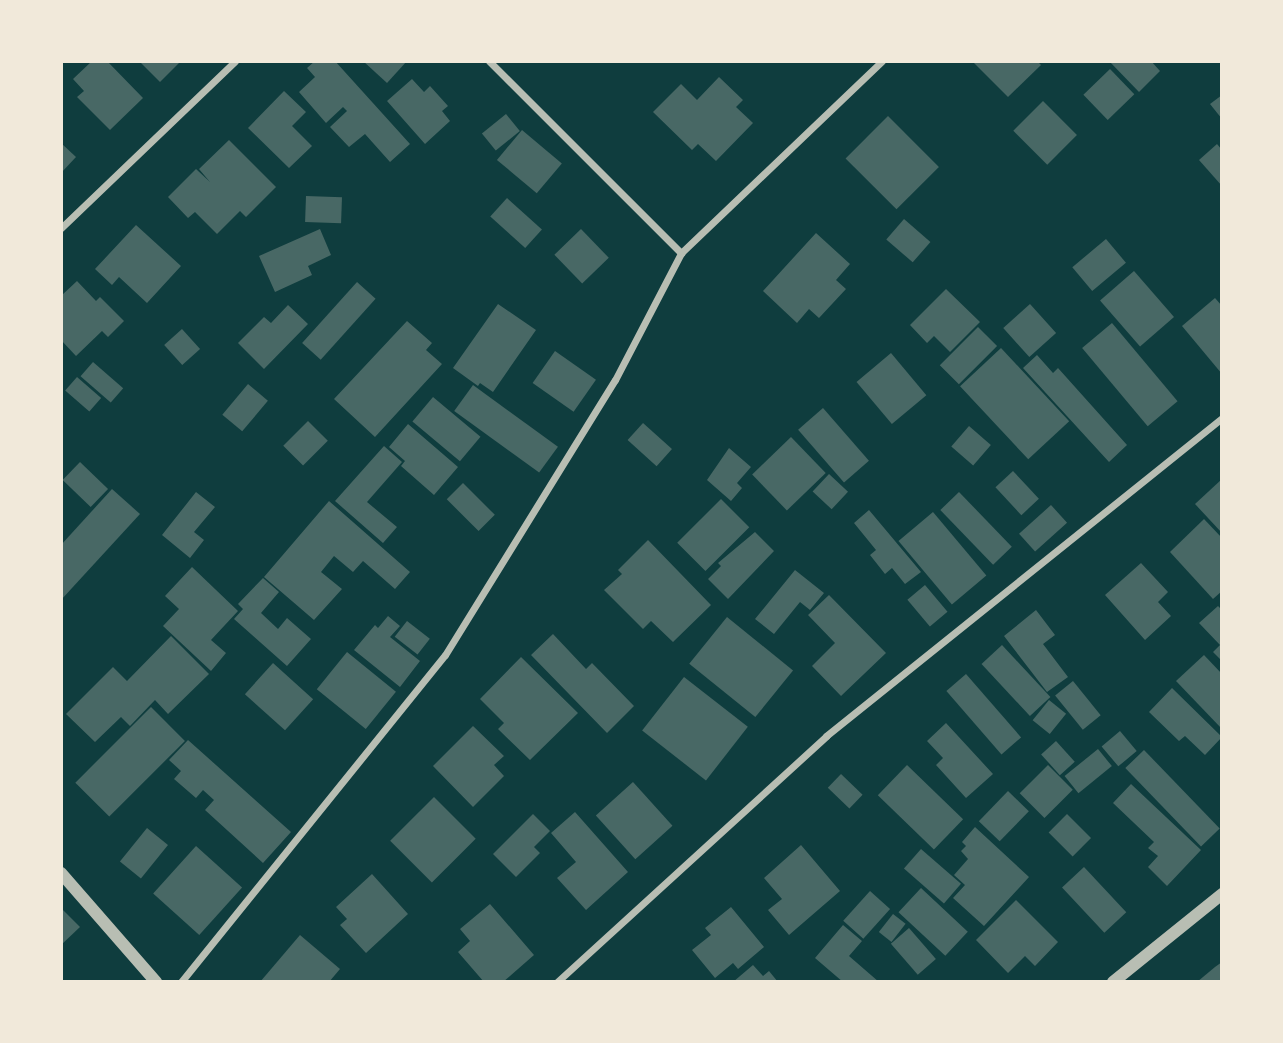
<!DOCTYPE html>
<style>
body{margin:0}
#map{position:relative;width:1283px;height:1043px;overflow:hidden;background:#0f3d3e;font-family:Barlow,sans-serif}
div>[style]{position:absolute}
.building>*{inset:0;background:#486865;transform-origin:0 0}
.minor>*{height:7px;margin:-3.5px;padding:0 3.5px;transform-origin:3.5px;border-radius:3.5px;background:#b8beb3}
.tertiary>*{height:12px;margin:-6px;padding:0 6px;transform-origin:6px;border-radius:6px;background:#b8beb3}
span{translate:-50% -50%;white-space:nowrap;text-align:center;line-height:1.15;-webkit-text-stroke:5px #f1e9da;paint-order:stroke}
.frame{position:absolute;inset:0;border:63px solid #f1e9da;pointer-events:none}
</style>
<div id="map">
<div class="building">
<i style="clip-path:polygon(92px 61px,107px 61px,143px 98px,110px 130px,77px 97px,84px 91px,73px 79px)"></i>
<i style="clip-path:polygon(139px 61px,181px 61px,160px 82px)"></i>
<i style="clip-path:polygon(315px 61px,335px 61px,410px 144px,390px 162px,365px 134px,349px 147px,330px 127px,347px 111px,343px 107px,326px 123px,299px 92px,315px 77px,307px 68px)"></i>
<i style="clip-path:polygon(363px 61px,407px 61px,387px 83px)"></i>
<i style="clip-path:polygon(972px 61px,1037px 61px,1041px 65px,1008px 97px)"></i>
<i style="clip-path:polygon(1109px 61px,1151px 61px,1160px 71px,1139px 92px)"></i>
<i style="left:1110px;top:69px;width:35px;height:37px;rotate:46deg"></i>
<i style="clip-path:polygon(719px 77px,743px 100px,736px 107px,753px 123px,716px 161px,698px 144px,692px 150px,653px 112px,681px 84px,697px 100px)"></i>
<i style="clip-path:polygon(412px 79px,424px 92px,430px 86px,448px 106px,442px 111px,450px 121px,425px 144px,387px 101px)"></i>
<i style="clip-path:polygon(284px 91px,306px 112px,292px 126px,312px 146px,289px 168px,248px 128px)"></i>
<i style="clip-path:polygon(1222px 95px,1222px 119px,1210px 104px)"></i>
<i style="left:1043px;top:101px;width:48px;height:42px;rotate:45deg"></i>
<i style="left:506px;top:114px;width:22px;height:31px;rotate:51deg"></i>
<i style="left:888px;top:116px;width:72px;height:60px;rotate:45deg"></i>
<i style="left:522px;top:130px;width:52px;height:39px;rotate:40deg"></i>
<i style="clip-path:polygon(229px 140px,276px 187px,246px 217px,240px 211px,217px 234px,195px 212px,188px 218px,168px 197px,196px 169px,210px 182px,199px 169px)"></i>
<i style="clip-path:polygon(61px 143px,76px 157px,61px 173px)"></i>
<i style="clip-path:polygon(1217px 144px,1222px 150px,1222px 186px,1199px 160px)"></i>
<i style="left:306px;top:196px;width:36px;height:26px;rotate:2deg"></i>
<i style="left:507px;top:198px;width:47px;height:25px;rotate:42deg"></i>
<i style="left:904px;top:219px;width:35px;height:27px;rotate:41deg"></i>
<i style="clip-path:polygon(136px 225px,181px 266px,147px 303px,119px 277px,112px 285px,95px 269px)"></i>
<i style="clip-path:polygon(320px 229px,331px 255px,308px 266px,312px 275px,275px 292px,259px 256px)"></i>
<i style="left:581px;top:229px;width:40px;height:37px;rotate:46deg"></i>
<i style="clip-path:polygon(816px 233px,850px 264px,836px 280px,846px 289px,819px 318px,809px 309px,797px 323px,763px 291px)"></i>
<i style="left:1106px;top:239px;width:31px;height:44px;rotate:50deg"></i>
<i style="left:1134px;top:271px;width:61px;height:45px;rotate:49deg"></i>
<i style="clip-path:polygon(77px 281px,96px 301px,100px 297px,124px 321px,108px 337px,102px 331px,76px 356px,61px 340px,61px 296px)"></i>
<i style="left:357px;top:282px;width:25px;height:82px;rotate:42deg"></i>
<i style="clip-path:polygon(946px 289px,980px 322px,950px 352px,934px 336px,927px 343px,910px 325px)"></i>
<i style="clip-path:polygon(1215px 298px,1222px 306px,1222px 374px,1182px 326px)"></i>
<i style="clip-path:polygon(498px 304px,536px 330px,493px 392px,480px 383px,478px 386px,453px 368px)"></i>
<i style="left:1030px;top:304px;width:39px;height:36px;rotate:48deg"></i>
<i style="clip-path:polygon(288px 305px,308px 324px,264px 369px,238px 343px,264px 317px,271px 323px)"></i>
<i style="clip-path:polygon(407px 321px,432px 343px,426px 350px,442px 364px,375px 437px,334px 399px)"></i>
<i style="left:1112px;top:323px;width:102px;height:39px;rotate:50deg"></i>
<i style="left:978px;top:327px;width:27px;height:54px;rotate:45deg"></i>
<i style="left:182px;top:329px;width:27px;height:24px;rotate:48deg"></i>
<i style="left:1001px;top:348px;width:100px;height:56px;rotate:47deg"></i>
<i style="left:555px;top:351px;width:50px;height:39px;rotate:35deg"></i>
<i style="left:891px;top:353px;width:55px;height:45px;rotate:50deg"></i>
<i style="clip-path:polygon(1037px 355px,1053px 373px,1058px 368px,1127px 445px,1109px 462px,1023px 368px)"></i>
<i style="left:93px;top:362px;width:40px;height:19px;rotate:41deg"></i>
<i style="left:77px;top:377px;width:32px;height:18px;rotate:41deg"></i>
<i style="left:248px;top:384px;width:26px;height:40px;rotate:40deg"></i>
<i style="left:473px;top:385px;width:105px;height:32px;rotate:36deg"></i>
<i style="left:433px;top:397px;width:62px;height:32px;rotate:40deg"></i>
<i style="left:823px;top:408px;width:70px;height:33px;rotate:49deg"></i>
<i style="left:308px;top:421px;width:28px;height:35px;rotate:45deg"></i>
<i style="left:643px;top:423px;width:39px;height:23px;rotate:42deg"></i>
<i style="clip-path:polygon(408px 424px,458px 467px,434px 495px,401px 466px,405px 461px,389px 447px)"></i>
<i style="left:969px;top:426px;width:29px;height:27px;rotate:41deg"></i>
<i style="left:791px;top:437px;width:50px;height:54px;rotate:46deg"></i>
<i style="clip-path:polygon(384px 446px,402px 462px,367px 502px,397px 527px,383px 543px,335px 501px)"></i>
<i style="clip-path:polygon(729px 448px,751px 467px,737px 483px,742px 488px,731px 501px,707px 480px)"></i>
<i style="left:80px;top:462px;width:39px;height:25px;rotate:44deg"></i>
<i style="left:1013px;top:471px;width:38px;height:24px;rotate:47deg"></i>
<i style="left:829px;top:474px;width:26px;height:24px;rotate:43deg"></i>
<i style="clip-path:polygon(1222px 479px,1222px 533px,1195px 504px)"></i>
<i style="left:463px;top:483px;width:45px;height:23px;rotate:45deg"></i>
<i style="clip-path:polygon(112px 489px,140px 514px,61px 600px,61px 545px)"></i>
<i style="clip-path:polygon(196px 492px,215px 507px,194px 532px,204px 540px,190px 558px,162px 535px)"></i>
<i style="left:959px;top:492px;width:76px;height:26px;rotate:46deg"></i>
<i style="left:721px;top:499px;width:40px;height:62px;rotate:45deg"></i>
<i style="clip-path:polygon(329px 501px,410px 572px,395px 589px,363px 561px,353px 572px,334px 556px,321px 572px,342px 589px,314px 620px,264px 577px)"></i>
<i style="left:1051px;top:505px;width:24px;height:43px;rotate:48deg"></i>
<i style="clip-path:polygon(869px 510px,921px 572px,905px 584px,892px 568px,885px 574px,870px 555px,876px 550px,854px 523px)"></i>
<i style="left:933px;top:512px;width:83px;height:45px;rotate:50deg"></i>
<i style="clip-path:polygon(1204px 519px,1222px 538px,1222px 591px,1213px 599px,1170px 552px)"></i>
<i style="clip-path:polygon(755px 532px,774px 551px,728px 599px,708px 579px,721px 566px,718px 563px)"></i>
<i style="clip-path:polygon(648px 540px,711px 605px,673px 642px,651px 621px,643px 629px,604px 590px,622px 574px,618px 570px)"></i>
<i style="clip-path:polygon(1141px 563px,1168px 592px,1158px 602px,1171px 616px,1145px 640px,1105px 595px)"></i>
<i style="clip-path:polygon(192px 567px,238px 611px,211px 640px,226px 653px,211px 671px,163px 626px,179px 609px,165px 596px)"></i>
<i style="clip-path:polygon(795px 570px,824px 593px,810px 610px,800px 602px,774px 634px,755px 619px)"></i>
<i style="clip-path:polygon(263px 578px,279px 592px,261px 613px,278px 629px,287px 618px,311px 639px,287px 666px,234px 619px,243px 609px,238px 604px)"></i>
<i style="left:925px;top:585px;width:35px;height:23px;rotate:50deg"></i>
<i style="clip-path:polygon(829px 595px,886px 653px,841px 696px,812px 666px,835px 643px,808px 615px)"></i>
<i style="clip-path:polygon(1218px 606px,1222px 610px,1222px 661px,1213px 652px,1220px 645px,1199px 623px)"></i>
<i style="clip-path:polygon(1036px 610px,1055px 635px,1043px 644px,1068px 677px,1047px 692px,1004px 636px)"></i>
<i style="clip-path:polygon(388px 616px,400px 626px,390px 637px,420px 661px,400px 687px,354px 650px,375px 625px,378px 628px)"></i>
<i style="left:727px;top:617px;width:85px;height:60px;rotate:39deg"></i>
<i style="left:407px;top:621px;width:29px;height:20px;rotate:38deg"></i>
<i style="clip-path:polygon(553px 634px,586px 669px,592px 663px,634px 706px,607px 733px,531px 655px)"></i>
<i style="clip-path:polygon(171px 636px,209px 674px,168px 714px,155px 700px,130px 726px,121px 717px,95px 742px,66px 714px,113px 667px,127px 681px)"></i>
<i style="left:1002px;top:645px;width:71px;height:28px;rotate:47deg"></i>
<i style="left:347px;top:652px;width:63px;height:48px;rotate:39deg"></i>
<i style="clip-path:polygon(1204px 655px,1222px 674px,1222px 729px,1176px 681px)"></i>
<i style="clip-path:polygon(521px 657px,578px 713px,530px 760px,498px 729px,504px 723px,480px 699px)"></i>
<i style="left:273px;top:663px;width:54px;height:42px;rotate:42deg"></i>
<i style="left:966px;top:674px;width:84px;height:26px;rotate:49deg"></i>
<i style="left:684px;top:677px;width:81px;height:68px;rotate:38deg"></i>
<i style="left:1073px;top:681px;width:44px;height:23px;rotate:51deg"></i>
<i style="clip-path:polygon(1172px 688px,1222px 737px,1205px 755px,1185px 736px,1179px 741px,1149px 712px)"></i>
<i style="left:1049px;top:700px;width:22px;height:26px;rotate:39deg"></i>
<i style="left:151px;top:707px;width:48px;height:107px;rotate:45deg"></i>
<i style="clip-path:polygon(946px 723px,993px 774px,966px 798px,936px 765px,943px 758px,927px 741px)"></i>
<i style="clip-path:polygon(473px 726px,504px 756px,494px 765px,504px 776px,473px 807px,433px 766px)"></i>
<i style="left:1120px;top:731px;width:26px;height:24px;rotate:50deg"></i>
<i style="clip-path:polygon(188px 740px,291px 832px,263px 863px,205px 810px,214px 800px,203px 790px,196px 798px,174px 779px,181px 771px,169px 760px)"></i>
<i style="left:1056px;top:741px;width:28px;height:20px;rotate:48deg"></i>
<i style="left:1098px;top:749px;width:22px;height:43px;rotate:51deg"></i>
<i style="left:1144px;top:750px;width:109px;height:26px;rotate:46deg"></i>
<i style="left:907px;top:765px;width:78px;height:42px;rotate:44deg"></i>
<i style="left:1048px;top:765px;width:35px;height:40px;rotate:45deg"></i>
<i style="left:841px;top:774px;width:30px;height:19px;rotate:44deg"></i>
<i style="left:633px;top:782px;width:59px;height:50px;rotate:48deg"></i>
<i style="clip-path:polygon(1131px 784px,1201px 850px,1167px 886px,1148px 867px,1158px 856px,1148px 848px,1154px 842px,1113px 803px)"></i>
<i style="left:1008px;top:791px;width:29px;height:42px;rotate:44deg"></i>
<i style="left:434px;top:797px;width:59px;height:62px;rotate:45deg"></i>
<i style="clip-path:polygon(575px 812px,628px 872px,586px 910px,557px 878px,576px 862px,551px 833px)"></i>
<i style="clip-path:polygon(533px 814px,550px 831px,534px 847px,540px 853px,516px 877px,493px 854px)"></i>
<i style="left:1067px;top:814px;width:34px;height:26px;rotate:45deg"></i>
<i style="clip-path:polygon(975px 827px,1029px 877px,984px 926px,953px 898px,965px 885px,954px 875px,968px 859px,961px 851px,966px 846px,962px 842px)"></i>
<i style="left:147px;top:828px;width:27px;height:43px;rotate:39deg"></i>
<i style="clip-path:polygon(801px 845px,840px 891px,789px 935px,768px 910px,782px 899px,764px 878px)"></i>
<i style="left:196px;top:846px;width:62px;height:64px;rotate:42deg"></i>
<i style="left:921px;top:849px;width:53px;height:26px;rotate:41deg"></i>
<i style="left:1084px;top:867px;width:62px;height:30px;rotate:47deg"></i>
<i style="clip-path:polygon(372px 874px,408px 914px,366px 953px,340px 925px,347px 919px,336px 907px)"></i>
<i style="left:921px;top:888px;width:64px;height:33px;rotate:43deg"></i>
<i style="left:870px;top:891px;width:27px;height:40px;rotate:42deg"></i>
<i style="clip-path:polygon(1016px 900px,1058px 942px,1035px 966px,1025px 956px,1008px 973px,976px 940px)"></i>
<i style="clip-path:polygon(490px 904px,534px 955px,503px 982px,484px 982px,458px 952px,470px 941px,460px 929px)"></i>
<i style="clip-path:polygon(731px 907px,764px 947px,738px 969px,733px 963px,715px 978px,692px 950px,711px 935px,705px 928px)"></i>
<i style="clip-path:polygon(61px 908px,80px 927px,61px 945px)"></i>
<i style="left:893px;top:914px;width:16px;height:23px;rotate:38deg"></i>
<i style="clip-path:polygon(843px 925px,862px 941px,849px 956px,879px 982px,843px 982px,815px 958px)"></i>
<i style="left:909px;top:928px;width:41px;height:24px;rotate:49deg"></i>
<i style="clip-path:polygon(300px 935px,340px 969px,329px 982px,260px 982px)"></i>
<i style="clip-path:polygon(1222px 962px,1222px 982px,1197px 982px,1215px 967px)"></i>
<i style="clip-path:polygon(753px 965px,763px 976px,769px 971px,778px 982px,733px 982px)"></i>
</div>
<div class="minor">
<i style="left:489px;top:61px;width:272px;rotate:45deg"></i>
<i style="left:61px;top:228px;width:241px;rotate:-43.8deg"></i>
<i style="left:181px;top:982px;width:420px;rotate:-51.1deg"></i>
<i style="left:445px;top:655px;width:323px;rotate:-58.3deg"></i>
<i style="left:615px;top:380px;width:143px;rotate:-62.5deg"></i>
<i style="left:681px;top:253px;width:278px;rotate:-43.7deg"></i>
<i style="left:557px;top:982px;width:365px;rotate:-42.4deg"></i>
<i style="left:826px;top:736px;width:508px;rotate:-38.77deg"></i>
</div>
<div class="tertiary">
<i style="left:61px;top:873px;width:145px;rotate:48.9deg"></i>
<i style="left:1113px;top:982px;width:140px;rotate:-38.9deg"></i>
</div>
<div class="frame"></div>
</div>
